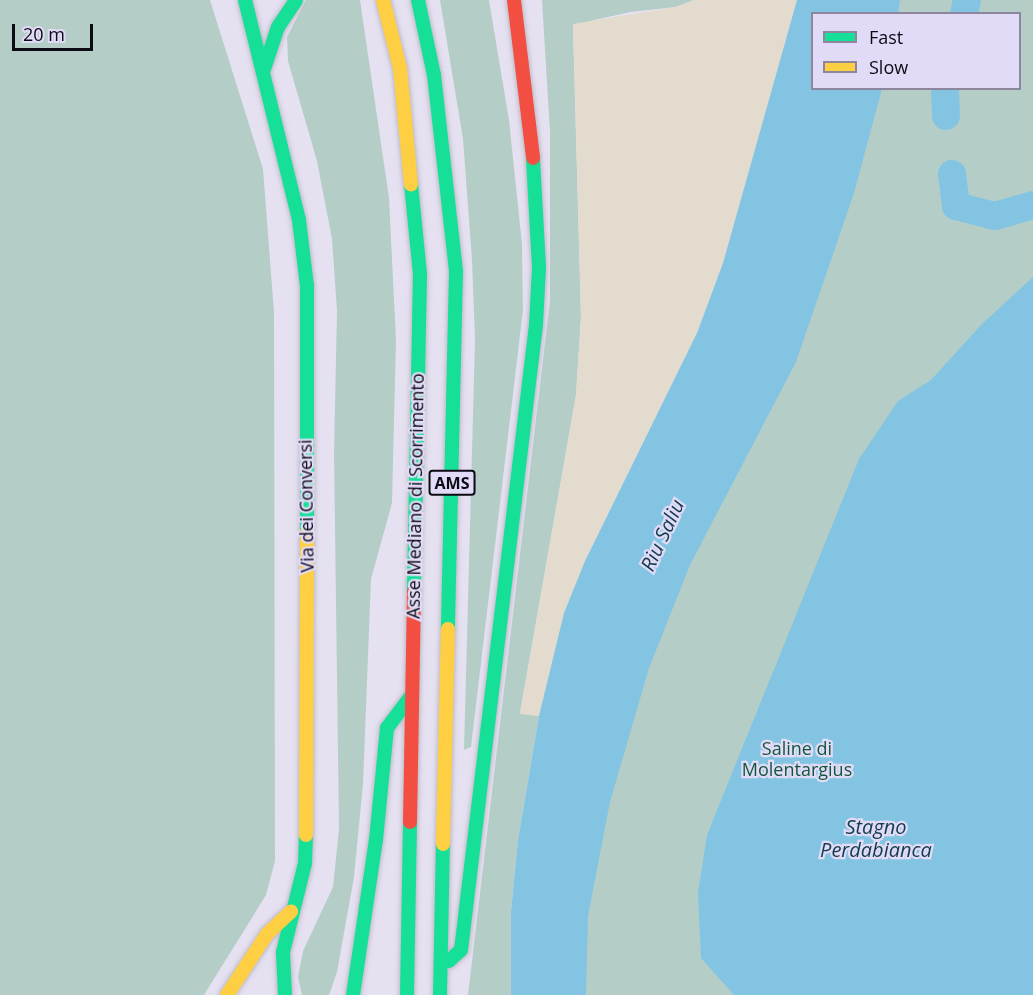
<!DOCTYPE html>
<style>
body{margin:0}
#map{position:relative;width:1033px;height:995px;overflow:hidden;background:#e6e1f1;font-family:"Open Sans",sans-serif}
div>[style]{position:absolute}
.green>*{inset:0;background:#b4cec7}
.sand>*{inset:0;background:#e3dcce}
.water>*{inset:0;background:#82c4e2}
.canal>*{height:28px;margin:-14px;padding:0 14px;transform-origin:14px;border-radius:14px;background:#82c4e2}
.roads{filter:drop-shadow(0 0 2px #bfbcc8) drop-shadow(0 0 2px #bfbcc8)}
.fast>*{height:14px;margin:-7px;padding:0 7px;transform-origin:7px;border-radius:7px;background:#16e098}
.slow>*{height:14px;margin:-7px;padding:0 7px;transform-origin:7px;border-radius:7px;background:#ffcf43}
.jam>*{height:14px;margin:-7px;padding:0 7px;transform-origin:7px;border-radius:7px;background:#f24e42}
span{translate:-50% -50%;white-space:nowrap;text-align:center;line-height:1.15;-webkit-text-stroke:4.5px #e2dbf7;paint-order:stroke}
.shield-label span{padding:2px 4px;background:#e2dbf7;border:2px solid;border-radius:4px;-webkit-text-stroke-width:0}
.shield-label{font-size:16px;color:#0c0a13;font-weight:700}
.street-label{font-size:18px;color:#0c0a13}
.park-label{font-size:18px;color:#11573c}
.water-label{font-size:20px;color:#103c4b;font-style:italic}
.legend{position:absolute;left:811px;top:12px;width:210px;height:78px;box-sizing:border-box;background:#e2dbf7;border:2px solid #8c879c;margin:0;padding:8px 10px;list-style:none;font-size:18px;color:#0c0a13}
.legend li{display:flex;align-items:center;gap:12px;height:30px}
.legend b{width:30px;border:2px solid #8c879c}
.scale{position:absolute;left:12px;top:24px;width:81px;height:27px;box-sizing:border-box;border:3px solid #0c0a13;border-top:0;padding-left:8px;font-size:18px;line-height:21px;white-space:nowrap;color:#0c0a13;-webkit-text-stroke:4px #e2dbf7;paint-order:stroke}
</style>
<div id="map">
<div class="green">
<i style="clip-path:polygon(0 0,210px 0,263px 169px,274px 312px,275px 861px,266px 895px,204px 995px,0 995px)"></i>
<i style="clip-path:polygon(306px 0,360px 0,389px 198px,396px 340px,392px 503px,371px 579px,363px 784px,354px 877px,337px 972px,329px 995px,302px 995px,298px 977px,303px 951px,333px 887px,339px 829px,334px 453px,337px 311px,332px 239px,317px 161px,288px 61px,287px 37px)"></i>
<i style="clip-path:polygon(440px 0,489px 0,509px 120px,522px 244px,523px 310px,471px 747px,464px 750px,475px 339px,472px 260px,463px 139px)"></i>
<i style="clip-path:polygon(542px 0,694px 0,676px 7px,630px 12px,573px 25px,581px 317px,576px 395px,520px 713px,539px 716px,518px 840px,511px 911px,511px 995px,468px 995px,550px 301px,550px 132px)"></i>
<i style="clip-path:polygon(evenodd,797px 0,1033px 0,1033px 995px,513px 995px,714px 314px,797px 0,812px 14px,1020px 14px,1020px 88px,812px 88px,812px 14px)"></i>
</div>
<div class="sand">
<i style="clip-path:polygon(694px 0,797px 0,723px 263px,697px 333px,585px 561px,539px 716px,520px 714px,576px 395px,581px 317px,573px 24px,676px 7px)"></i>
</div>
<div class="water">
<i style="clip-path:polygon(797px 0,900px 0,898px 13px,812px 14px,812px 88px,882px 89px,854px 193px,796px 362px,690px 565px,649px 668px,610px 802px,588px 916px,586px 995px,511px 995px,511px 911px,518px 840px,539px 716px,564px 613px,585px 561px,697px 333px,723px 263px)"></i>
<i style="clip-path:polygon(1033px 277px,1033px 995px,734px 995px,701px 958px,698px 893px,707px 835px,859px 459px,898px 401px,931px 380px,981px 325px)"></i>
</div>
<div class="canal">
<i style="left:964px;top:14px;width:14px;rotate:-78deg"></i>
<i style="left:945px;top:88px;width:28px;rotate:88deg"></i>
<i style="left:952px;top:174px;width:32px;rotate:83deg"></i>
<i style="left:956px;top:206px;width:40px;rotate:14.4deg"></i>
<i style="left:995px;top:216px;width:40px;rotate:-16deg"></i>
</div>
<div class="roads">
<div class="fast">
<i style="left:245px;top:0;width:227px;rotate:76.2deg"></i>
<i style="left:299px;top:220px;width:66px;rotate:83.1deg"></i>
<i style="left:307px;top:286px;width:246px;rotate:90deg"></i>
<i style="left:418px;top:0;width:77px;rotate:78deg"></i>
<i style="left:434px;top:75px;width:197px;rotate:83.6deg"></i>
<i style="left:456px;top:271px;width:358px;rotate:91.3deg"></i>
<i style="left:264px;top:69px;width:44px;rotate:-71.6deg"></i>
<i style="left:278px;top:27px;width:32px;rotate:-56deg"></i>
<i style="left:411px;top:184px;width:90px;rotate:84.3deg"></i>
<i style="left:420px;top:274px;width:317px;rotate:91.1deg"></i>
<i style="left:449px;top:961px;width:16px;rotate:-43deg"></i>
<i style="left:461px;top:950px;width:629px;rotate:-83.16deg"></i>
<i style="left:536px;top:325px;width:58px;rotate:-87deg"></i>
<i style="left:539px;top:267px;width:109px;rotate:-93.2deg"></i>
<i style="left:285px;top:995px;width:43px;rotate:-92.7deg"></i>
<i style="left:283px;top:952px;width:92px;rotate:-76.1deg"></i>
<i style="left:305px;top:863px;width:28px;rotate:-88deg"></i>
<i style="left:353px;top:995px;width:157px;rotate:-81.6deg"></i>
<i style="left:376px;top:840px;width:113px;rotate:-84.4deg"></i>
<i style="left:387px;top:728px;width:40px;rotate:-53deg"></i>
<i style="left:407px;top:995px;width:173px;rotate:-89deg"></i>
<i style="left:440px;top:995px;width:151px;rotate:-88.9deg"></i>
</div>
<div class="slow">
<i style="left:383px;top:0;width:70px;rotate:76deg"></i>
<i style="left:400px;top:68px;width:117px;rotate:84.6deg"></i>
<i style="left:306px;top:835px;width:303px;rotate:-89.8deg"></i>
<i style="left:443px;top:844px;width:215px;rotate:-88.7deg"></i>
<i style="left:227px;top:995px;width:73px;rotate:-56.7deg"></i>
<i style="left:267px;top:934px;width:33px;rotate:-43deg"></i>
</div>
<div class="jam">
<i style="left:514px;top:0;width:159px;rotate:83.1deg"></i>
<i style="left:410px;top:822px;width:231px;rotate:-89deg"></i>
</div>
</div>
<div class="shield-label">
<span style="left:452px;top:483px">AMS</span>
</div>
<div class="street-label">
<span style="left:415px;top:496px;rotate:-89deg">Asse Mediano di Scorrimento</span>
<span style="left:306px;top:506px;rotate:-91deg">Via dei Conversi</span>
</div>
<div class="park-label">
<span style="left:797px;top:759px">Saline di<br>Molentargius</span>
</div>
<div class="water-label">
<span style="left:662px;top:535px;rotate:-65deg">Riu Saliu</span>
<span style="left:876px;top:838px">Stagno<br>Perdabianca</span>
</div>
<ul class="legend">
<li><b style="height:8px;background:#16e098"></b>Fast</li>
<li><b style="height:8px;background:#ffcf43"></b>Slow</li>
</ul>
<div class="scale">20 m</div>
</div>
